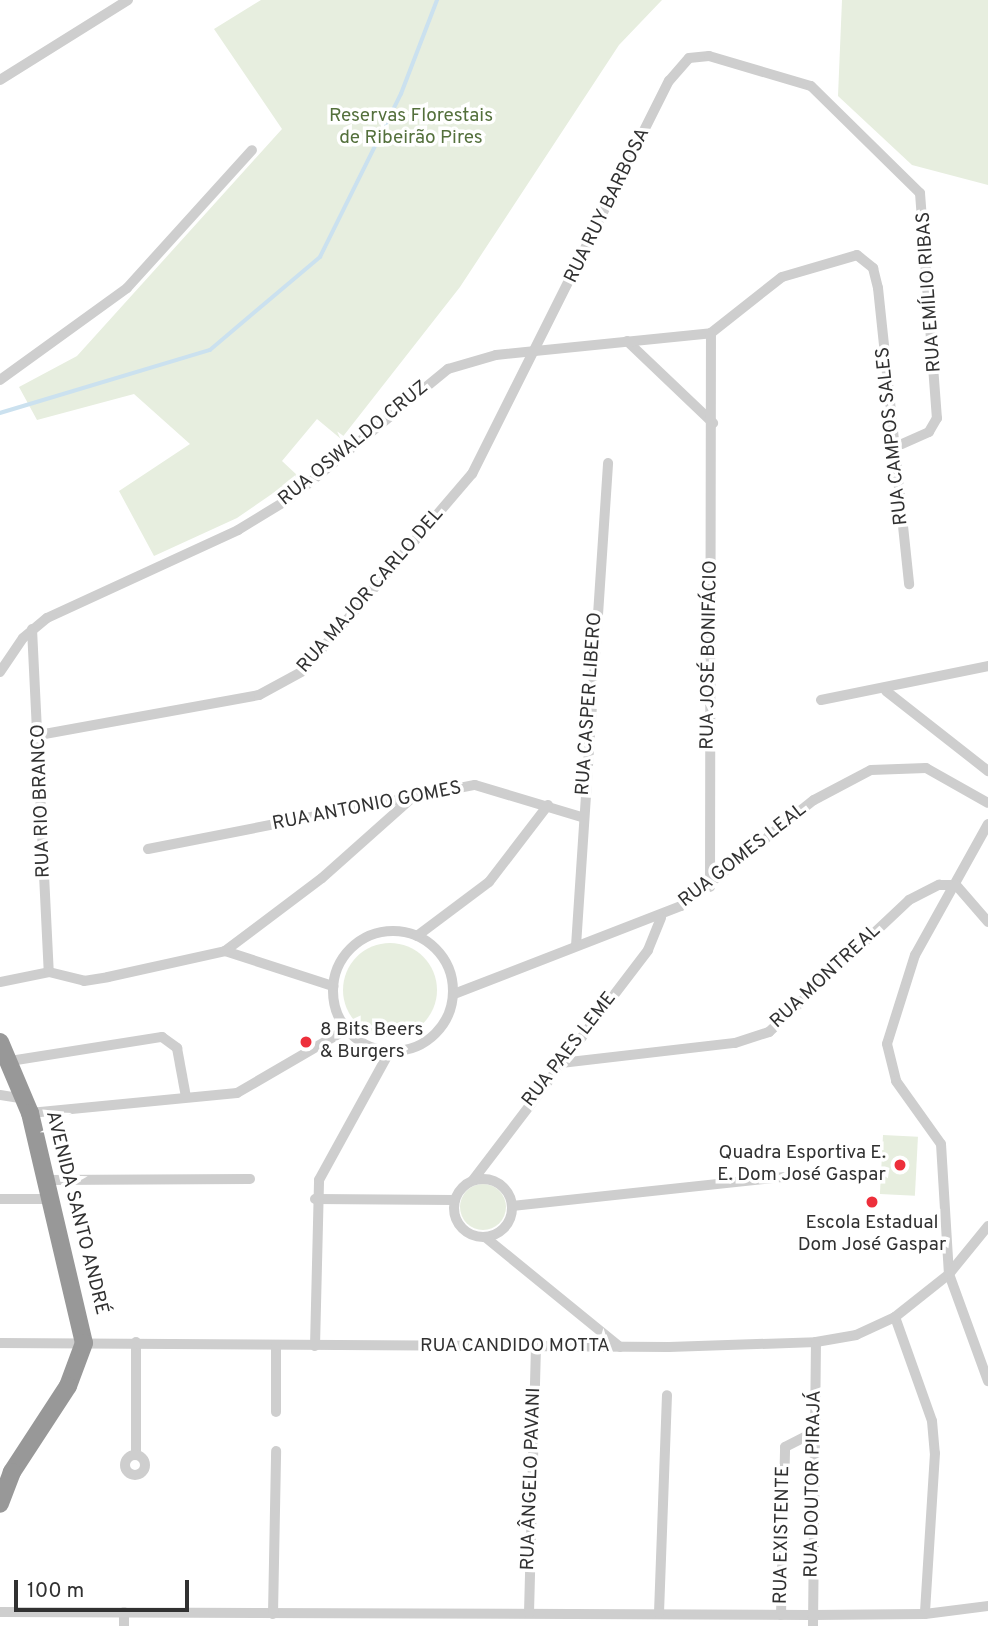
<!DOCTYPE html>
<meta charset="utf-8">
<style>
body{margin:0}
#map{position:relative;width:988px;height:1626px;overflow:hidden;background:#fff;font-family:Overpass,sans-serif}
div>[style]{position:absolute}
.green>*{inset:0;background:#e7eedf;transform-origin:0 0}
.round{border-radius:50%}
.stream>*{height:3.5px;margin:-1.75px;padding:0 1.75px;transform-origin:1.75px;border-radius:1.75px;background:#cbe1ef}
.street>*{height:10px;margin:-5px;padding:0 5px;transform-origin:5px;border-radius:5px;background:#cecece}
.street>.ring{margin:-5px;padding:0;box-sizing:content-box;background:none;border:10px solid #cecece;border-radius:50%}
.highway>*{height:18px;margin:-9px;padding:0 9px;transform-origin:9px;border-radius:9px;background:#989898}
.dots>*{width:19px;height:19px;translate:-50% -50%;box-sizing:border-box;border:4px solid #fff;border-radius:50%}
span{translate:-50% -50%;white-space:nowrap;text-align:center;line-height:1.15;-webkit-text-stroke:7px #fff;paint-order:stroke}
.park-label{font-size:19px;color:#54703c}
.street-label{font-size:19px;color:#313131}
.poi-label{font-size:19px;color:#313131}
.left{translate:0 -50%;text-align:left}
.right{translate:-100% -50%;text-align:right}
.scale{position:absolute;left:14px;top:1580px;width:175px;height:32px;box-sizing:border-box;border:4px solid #313131;border-top:0;padding-left:9px;font-size:21px;line-height:24px;white-space:nowrap;color:#313131;-webkit-text-stroke:5px #fff;paint-order:stroke}
</style>
<div id="map">
<div class="green">
<i style="clip-path:polygon(261px 0,662px 0,619px 45px,460px 287px,341px 439px,317px 419px,282px 461px,298px 476px,237px 518px,154px 556px,119px 491px,190px 444px,134px 394px,37px 420px,19px 387px,77px 356px,282px 129px,214px 29px)"></i>
<i style="clip-path:polygon(842px 0,988px 0,988px 185px,912px 165px,838px 96px)"></i>
<i class="round" style="left:343px;top:943px;width:94px;height:94px"></i>
<i style="left:883px;top:1135px;width:35px;height:59px;rotate:3deg"></i>
<i class="round" style="left:460px;top:1184px;width:46px;height:46px"></i>
</div>
<div class="stream">
<i style="left:0;top:413px;width:219px;rotate:-16.7deg"></i>
<i style="left:210px;top:350px;width:144px;rotate:-40.2deg"></i>
<i style="left:320px;top:257px;width:182px;rotate:-63.6deg"></i>
<i style="left:401px;top:94px;width:101px;rotate:-69deg"></i>
</div>
<div class="street">
<i style="left:0;top:80px;width:151px;rotate:-32deg"></i>
<i style="left:627px;top:341px;width:119px;rotate:43.6deg"></i>
<i style="left:0;top:380px;width:157px;rotate:-35.9deg"></i>
<i style="left:127px;top:288px;width:186px;rotate:-47.8deg"></i>
<i style="left:32px;top:629px;width:343px;rotate:87.2deg"></i>
<i style="left:0;top:672px;width:41px;rotate:-55.9deg"></i>
<i style="left:23px;top:638px;width:31px;rotate:-40deg"></i>
<i style="left:47px;top:618px;width:210px;rotate:-24.7deg"></i>
<i style="left:238px;top:530px;width:63px;rotate:-31.4deg"></i>
<i style="left:292px;top:497px;width:202px;rotate:-39.4deg"></i>
<i style="left:448px;top:369px;width:50px;rotate:-16.3deg"></i>
<i style="left:496px;top:355px;width:216px;rotate:-5.8deg"></i>
<i style="left:711px;top:333px;width:90px;rotate:-38.3deg"></i>
<i style="left:782px;top:277px;width:78px;rotate:-16.3deg"></i>
<i style="left:857px;top:255px;width:21px;rotate:39deg"></i>
<i style="left:873px;top:268px;width:21px;rotate:76deg"></i>
<i style="left:878px;top:288px;width:298px;rotate:84deg"></i>
<i style="left:886px;top:691px;width:130px;rotate:38.1deg"></i>
<i style="left:821px;top:700px;width:170px;rotate:-11.5deg"></i>
<i style="left:39px;top:735px;width:224px;rotate:-10.3deg"></i>
<i style="left:259px;top:695px;width:50px;rotate:-28.6deg"></i>
<i style="left:303px;top:671px;width:260px;rotate:-49.4deg"></i>
<i style="left:472px;top:474px;width:440px;rotate:-63.4deg"></i>
<i style="left:669px;top:81px;width:30px;rotate:-49deg"></i>
<i style="left:689px;top:58px;width:20px;rotate:-6deg"></i>
<i style="left:709px;top:56px;width:106px;rotate:16.4deg"></i>
<i style="left:811px;top:86px;width:153px;rotate:44.5deg"></i>
<i style="left:920px;top:193px;width:226px;rotate:85.7deg"></i>
<i style="left:937px;top:418px;width:16px;rotate:120deg"></i>
<i style="left:929px;top:432px;width:37px;rotate:156deg"></i>
<i style="left:988px;top:824px;width:150px;rotate:119.1deg"></i>
<i style="left:915px;top:955px;width:93px;rotate:107.5deg"></i>
<i style="left:887px;top:1044px;width:38px;rotate:76deg"></i>
<i style="left:896px;top:1081px;width:77px;rotate:54.5deg"></i>
<i style="left:941px;top:1144px;width:130px;rotate:86.5deg"></i>
<i style="left:949px;top:1274px;width:114px;rotate:70deg"></i>
<i style="left:148px;top:849px;width:333px;rotate:-11.1deg"></i>
<i style="left:475px;top:785px;width:112px;rotate:16.7deg"></i>
<i style="left:710px;top:887px;width:554px;rotate:-89.9deg"></i>
<i class="ring" style="left:333px;top:931px;width:110px;height:110px"></i>
<i style="left:417px;top:936px;width:90px;rotate:-36.9deg"></i>
<i style="left:489px;top:882px;width:97px;rotate:-52.5deg"></i>
<i style="left:576px;top:946px;width:484px;rotate:-86.2deg"></i>
<i style="left:225px;top:951px;width:121px;rotate:-37deg"></i>
<i style="left:322px;top:878px;width:123px;rotate:-41.7deg"></i>
<i style="left:0;top:982px;width:50px;rotate:-11.5deg"></i>
<i style="left:49px;top:972px;width:36px;rotate:14deg"></i>
<i style="left:84px;top:981px;width:24px;rotate:-9deg"></i>
<i style="left:108px;top:977px;width:120px;rotate:-12.5deg"></i>
<i style="left:225px;top:951px;width:114px;rotate:18deg"></i>
<i style="left:454px;top:994px;width:243px;rotate:-21.2deg"></i>
<i style="left:681px;top:906px;width:170px;rotate:-38.6deg"></i>
<i style="left:814px;top:800px;width:64px;rotate:-27.8deg"></i>
<i style="left:871px;top:770px;width:55px;rotate:-2.1deg"></i>
<i style="left:926px;top:768px;width:71px;rotate:29.4deg"></i>
<i style="left:10px;top:1061px;width:154px;rotate:-9deg"></i>
<i style="left:162px;top:1037px;width:19px;rotate:36deg"></i>
<i style="left:177px;top:1048px;width:50px;rotate:79.6deg"></i>
<i style="left:561px;top:1063px;width:175px;rotate:-6.6deg"></i>
<i style="left:735px;top:1043px;width:36px;rotate:-18deg"></i>
<i style="left:769px;top:1032px;width:192px;rotate:-43.3deg"></i>
<i style="left:909px;top:900px;width:34px;rotate:-27deg"></i>
<i style="left:939px;top:885px;width:17px"></i>
<i style="left:956px;top:885px;width:49px;rotate:49.1deg"></i>
<i style="left:0;top:1095px;width:25px;rotate:9deg"></i>
<i style="left:30px;top:1113px;width:208px;rotate:-5.5deg"></i>
<i style="left:237px;top:1093px;width:127px;rotate:-30.2deg"></i>
<i class="ring" style="left:454px;top:1179px;width:48px;height:48px"></i>
<i style="left:44px;top:1180px;width:206px;rotate:-0.3deg"></i>
<i style="left:473px;top:1180px;width:289px;rotate:-52.7deg"></i>
<i style="left:648px;top:950px;width:35px;rotate:-68deg"></i>
<i style="left:0;top:1199px;width:49px"></i>
<i style="left:315px;top:1199px;width:140px;rotate:0.4deg"></i>
<i style="left:512px;top:1206px;width:274px;rotate:-6.1deg"></i>
<i style="left:485px;top:1237px;width:174px;rotate:39.2deg"></i>
<i style="left:895px;top:1317px;width:110px;rotate:70.4deg"></i>
<i style="left:932px;top:1421px;width:32px;rotate:85deg"></i>
<i style="left:935px;top:1453px;width:161px;rotate:93.6deg"></i>
<i style="left:136px;top:1342px;width:113px;rotate:90deg"></i>
<i style="left:0;top:1343px;width:669px;rotate:0.34deg"></i>
<i style="left:669px;top:1347px;width:147px;rotate:-1.9deg"></i>
<i style="left:816px;top:1342px;width:41px;rotate:-9.9deg"></i>
<i style="left:856px;top:1335px;width:43px;rotate:-24.8deg"></i>
<i style="left:895px;top:1317px;width:69px;rotate:-38.5deg"></i>
<i style="left:949px;top:1274px;width:62px;rotate:-50.9deg"></i>
<i style="left:276px;top:1346px;width:66px;rotate:90deg"></i>
<i style="left:315px;top:1346px;width:166px;rotate:-88.6deg"></i>
<i style="left:319px;top:1180px;width:147px;rotate:-61.2deg"></i>
<i class="ring" style="left:125px;top:1455px;width:10px;height:10px"></i>
<i style="left:0;top:1612px;width:812px;rotate:0.21deg"></i>
<i style="left:812px;top:1615px;width:113px;rotate:-0.5deg"></i>
<i style="left:925px;top:1614px;width:64px;rotate:-7.2deg"></i>
<i style="left:124px;top:1612px;width:14px;rotate:90deg"></i>
<i style="left:529px;top:1613px;width:267px;rotate:-88.5deg"></i>
<i style="left:659px;top:1613px;width:218px;rotate:-87.9deg"></i>
<i style="left:273px;top:1614px;width:163px;rotate:-88.9deg"></i>
<i style="left:781px;top:1615px;width:168px;rotate:-88.6deg"></i>
<i style="left:785px;top:1447px;width:33px;rotate:-27deg"></i>
<i style="left:813px;top:1626px;width:284px;rotate:-89.4deg"></i>
</div>
<div class="highway">
<i style="left:0;top:1042px;width:77px;rotate:67.1deg"></i>
<i style="left:30px;top:1113px;width:236px;rotate:76.8deg"></i>
<i style="left:84px;top:1343px;width:46px;rotate:110.4deg"></i>
<i style="left:68px;top:1386px;width:103px;rotate:123.1deg"></i>
<i style="left:12px;top:1472px;width:34px;rotate:111deg"></i>
</div>
<div class="dots">
<i style="left:306px;top:1042px;background:#ed2f3b"></i>
<i style="left:900px;top:1165px;background:#ed2f3b"></i>
<i style="left:872px;top:1202px;background:#ed2f3b"></i>
</div>
<div class="park-label">
<span style="left:411px;top:128px">Reservas Florestais<br>de Ribeirão Pires</span>
</div>
<div class="street-label">
<span style="left:608px;top:206px;rotate:-64deg">RUA RUY BARBOSA</span>
<span style="left:930px;top:292px;rotate:-94deg">RUA EMÍLIO RIBAS</span>
<span style="left:893px;top:436px;rotate:-96deg">RUA CAMPOS SALES</span>
<span style="left:354px;top:444px;rotate:-39deg">RUA OSWALDO CRUZ</span>
<span style="left:371px;top:591px;rotate:-49deg">RUA MAJOR CARLO DEL</span>
<span style="left:710px;top:655px;rotate:-89deg">RUA JOSÉ BONIFÁCIO</span>
<span style="left:590px;top:704px;rotate:-86deg">RUA CASPER LIBERO</span>
<span style="left:42px;top:801px;rotate:-92deg">RUA RIO BRANCO</span>
<span style="left:367px;top:807px;rotate:-11deg">RUA ANTONIO GOMES</span>
<span style="left:743px;top:856px;rotate:-38deg">RUA GOMES LEAL</span>
<span style="left:826px;top:977px;rotate:-43deg">RUA MONTREAL</span>
<span style="left:570px;top:1050px;rotate:-52deg">RUA PAES LEME</span>
<span style="left:76px;top:1213px;rotate:76deg">AVENIDA SANTO ANDRÉ</span>
<span style="left:515px;top:1347px">RUA CANDIDO MOTTA</span>
<span style="left:532px;top:1479px;rotate:-88deg">RUA ÂNGELO PAVANI</span>
<span style="left:814px;top:1484px;rotate:-89deg">RUA DOUTOR PIRAJÁ</span>
<span style="left:783px;top:1535px;rotate:-89deg">RUA EXISTENTE</span>
</div>
<div class="poi-label">
<span class="left" style="left:320px;top:1042px">8 Bits Beers<br>&amp; Burgers</span>
<span class="right" style="left:886px;top:1165px">Quadra Esportiva E.<br>E. Dom José Gaspar</span>
<span style="left:872px;top:1235px">Escola Estadual<br>Dom José Gaspar</span>
</div>
<div class="scale">100 m</div>
</div>
